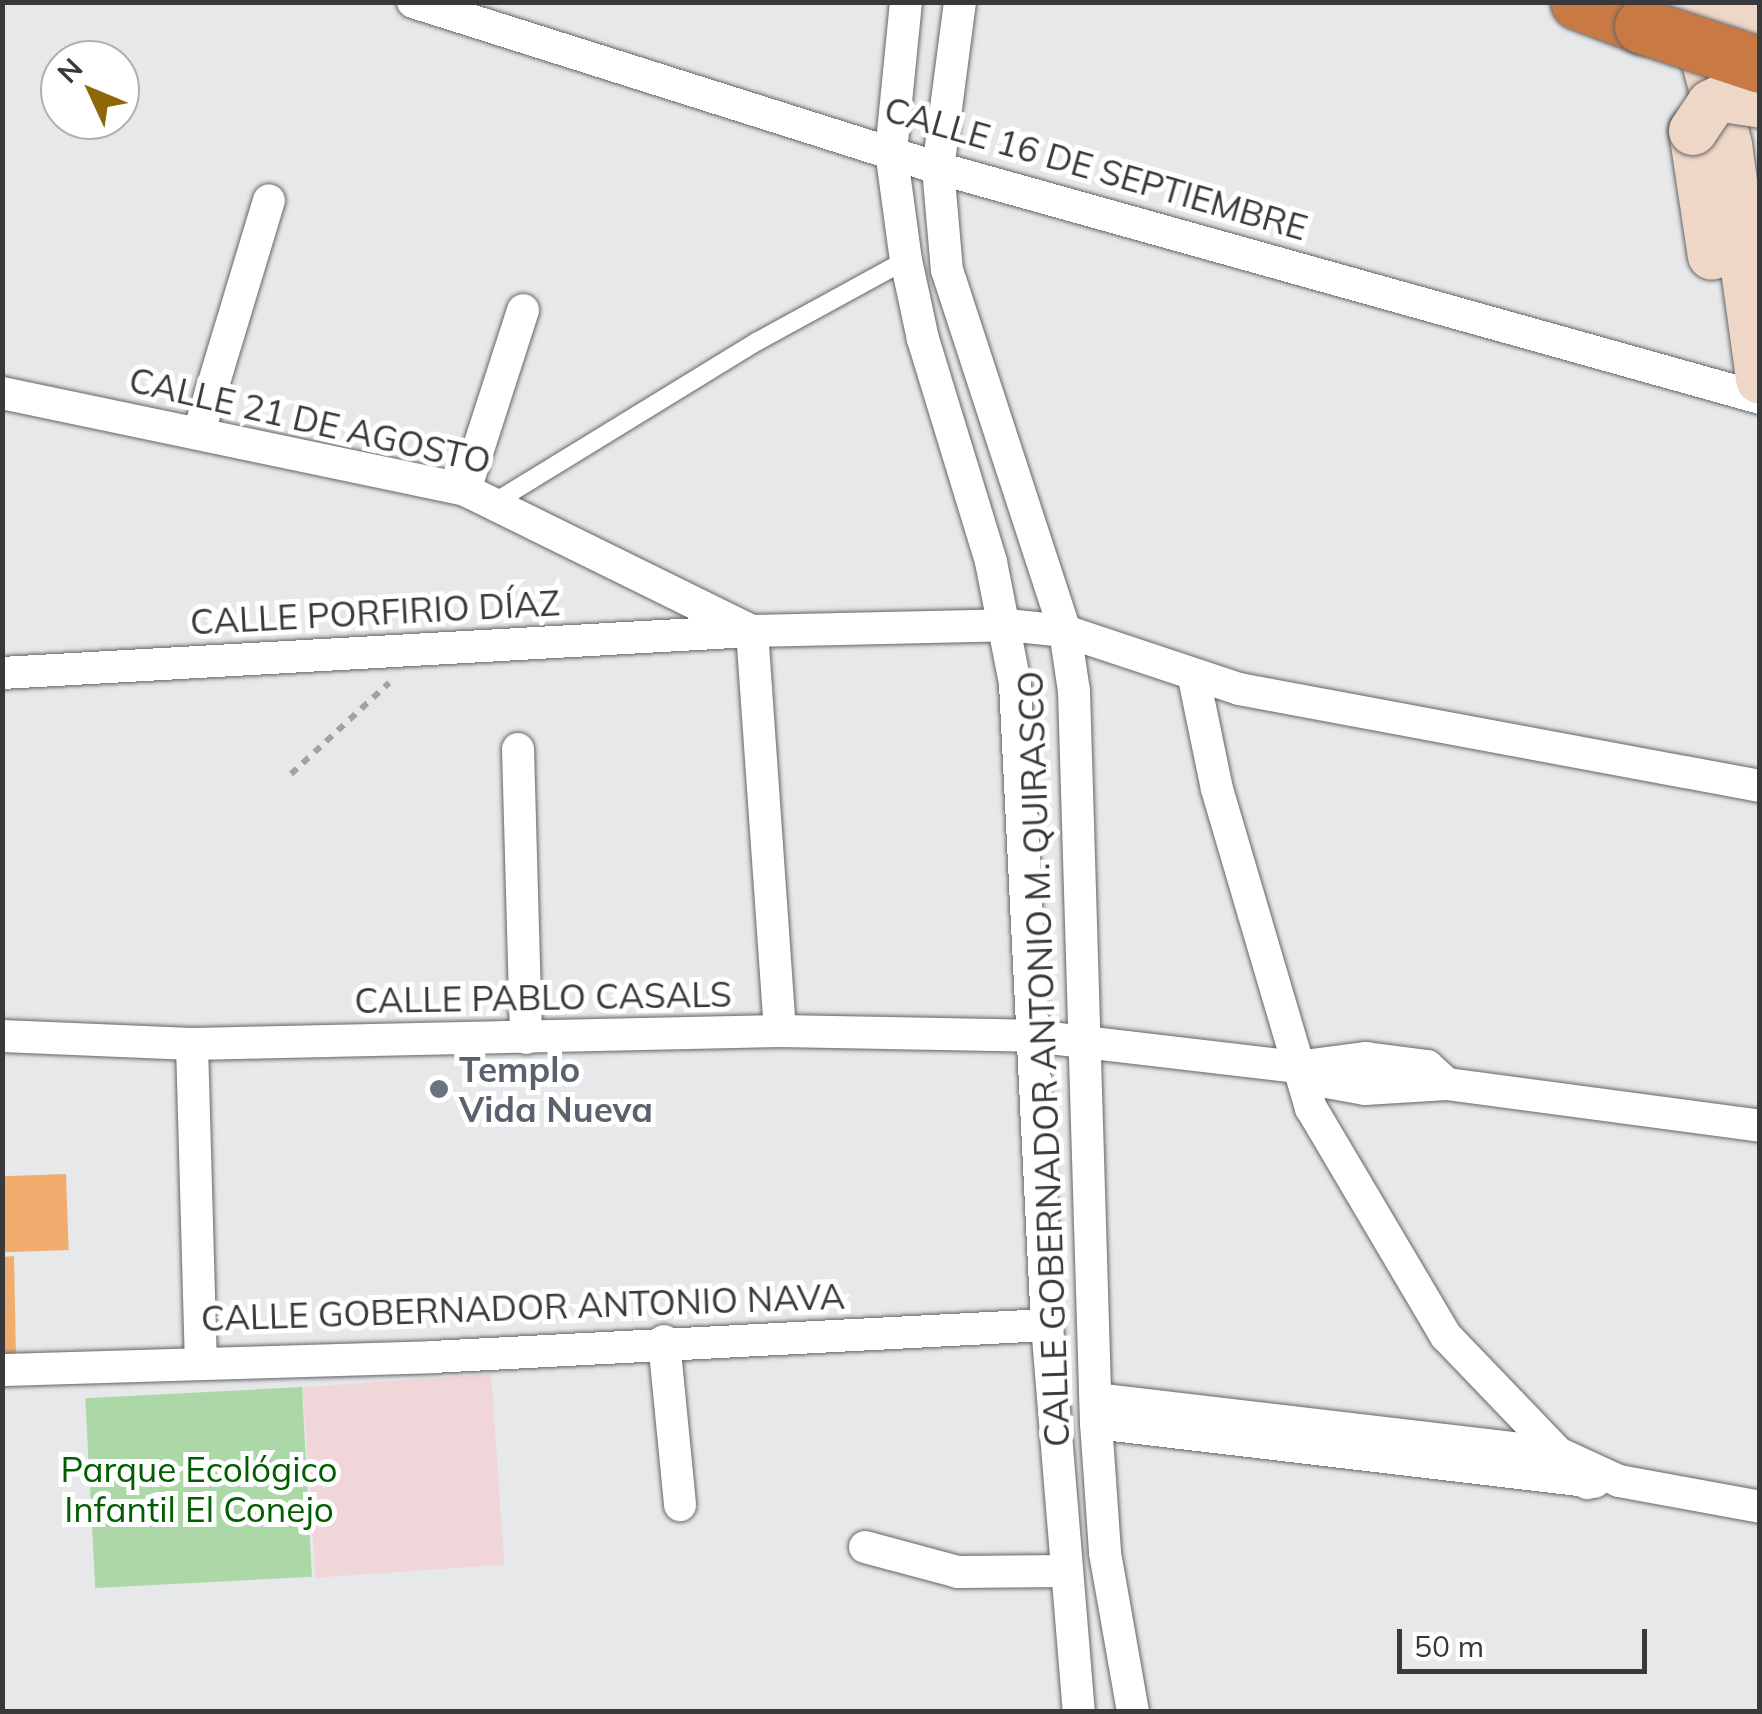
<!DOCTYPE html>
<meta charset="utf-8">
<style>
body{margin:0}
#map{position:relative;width:1762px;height:1714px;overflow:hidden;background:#e6e8ea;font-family:Mulish,sans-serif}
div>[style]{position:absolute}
.education>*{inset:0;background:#f1d6d9;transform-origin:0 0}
.green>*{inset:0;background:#abd8a6;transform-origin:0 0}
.building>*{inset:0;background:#f1ad6e;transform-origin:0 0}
.path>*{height:6px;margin-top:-3px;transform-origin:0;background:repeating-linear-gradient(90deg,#a0a2a3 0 8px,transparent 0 16px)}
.roads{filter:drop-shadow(0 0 2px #636567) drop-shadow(0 0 2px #636567)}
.lane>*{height:18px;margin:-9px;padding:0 9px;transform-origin:9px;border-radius:9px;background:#fff}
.street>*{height:32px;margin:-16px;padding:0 16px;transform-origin:16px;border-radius:16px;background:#fff}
.secondary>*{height:48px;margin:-24px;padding:0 24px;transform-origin:24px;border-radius:24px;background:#efd7c7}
.highway>*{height:55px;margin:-27.5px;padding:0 27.5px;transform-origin:27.5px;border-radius:27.5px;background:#c97a44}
.bridges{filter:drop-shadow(0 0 2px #636567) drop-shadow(0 0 2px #636567)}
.secondary-bridge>*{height:48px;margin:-24px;padding:0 24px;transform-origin:24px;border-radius:24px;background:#efd7c7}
.highway-bridge>*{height:55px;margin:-27.5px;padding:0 27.5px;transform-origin:27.5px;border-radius:27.5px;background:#c97a44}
.dots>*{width:28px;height:28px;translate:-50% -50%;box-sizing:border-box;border:5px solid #fff;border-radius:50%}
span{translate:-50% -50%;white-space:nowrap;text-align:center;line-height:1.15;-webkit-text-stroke:10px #fff;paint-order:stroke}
.street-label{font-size:35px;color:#38393a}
.worship-label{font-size:35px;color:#5b616d;font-weight:700}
.left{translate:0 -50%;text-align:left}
.park-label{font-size:35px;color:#015e00}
.frame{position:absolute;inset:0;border:5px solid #38393a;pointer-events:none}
.north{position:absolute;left:40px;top:40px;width:100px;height:100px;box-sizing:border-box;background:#fff;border:2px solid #afb0b0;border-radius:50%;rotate:314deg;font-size:28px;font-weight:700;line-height:40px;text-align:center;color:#38393a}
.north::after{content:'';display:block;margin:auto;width:35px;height:45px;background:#8c6809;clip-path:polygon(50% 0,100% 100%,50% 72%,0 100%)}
.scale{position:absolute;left:1397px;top:1629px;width:250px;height:45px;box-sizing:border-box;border:5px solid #38393a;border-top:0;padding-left:12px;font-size:30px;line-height:35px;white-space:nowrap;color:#38393a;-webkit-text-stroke:8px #fff;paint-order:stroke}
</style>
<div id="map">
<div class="education">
<i style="left:491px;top:1374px;width:191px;height:189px;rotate:86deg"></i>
</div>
<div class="green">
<i style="left:302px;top:1387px;width:190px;height:217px;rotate:87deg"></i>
</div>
<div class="building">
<i style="left:66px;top:1174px;width:76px;height:64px;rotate:88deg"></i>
<i style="clip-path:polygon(14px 1256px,16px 1358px,2px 1358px,2px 1257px)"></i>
</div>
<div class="path">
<i style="left:291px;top:774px;width:134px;rotate:-42.9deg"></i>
</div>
<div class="roads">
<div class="lane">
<i style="left:495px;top:502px;width:308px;rotate:-31.5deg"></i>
<i style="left:758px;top:341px;width:169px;rotate:-28.7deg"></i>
</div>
<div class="street">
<i style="left:413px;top:2px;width:551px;rotate:17.55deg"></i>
<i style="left:938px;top:168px;width:854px;rotate:15.63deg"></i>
<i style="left:906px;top:2px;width:150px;rotate:95.7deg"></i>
<i style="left:891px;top:151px;width:110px;rotate:82.2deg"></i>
<i style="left:906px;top:260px;width:81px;rotate:77.9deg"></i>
<i style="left:923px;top:339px;width:233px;rotate:73deg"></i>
<i style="left:991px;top:562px;width:123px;rotate:78.8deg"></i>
<i style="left:1015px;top:683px;width:643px;rotate:87.15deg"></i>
<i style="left:1047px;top:1325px;width:388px;rotate:85.3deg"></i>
<i style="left:960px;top:2px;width:167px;rotate:97.5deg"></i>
<i style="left:938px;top:168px;width:102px;rotate:85deg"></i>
<i style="left:947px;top:270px;width:380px;rotate:71.9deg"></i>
<i style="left:1065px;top:631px;width:61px;rotate:81.5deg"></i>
<i style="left:1074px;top:691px;width:732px;rotate:88.28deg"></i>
<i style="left:1096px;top:1423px;width:130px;rotate:86deg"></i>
<i style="left:1105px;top:1553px;width:161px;rotate:80deg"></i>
<i style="left:2px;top:393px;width:473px;rotate:11.8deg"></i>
<i style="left:465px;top:490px;width:315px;rotate:26.2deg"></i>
<i style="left:199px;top:432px;width:242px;rotate:-73.2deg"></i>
<i style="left:465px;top:490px;width:189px;rotate:-72.1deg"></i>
<i style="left:752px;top:631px;width:401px;rotate:86deg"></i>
<i style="left:2px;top:673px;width:751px;rotate:-3.21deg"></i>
<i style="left:752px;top:631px;width:255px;rotate:-1.3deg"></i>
<i style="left:1007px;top:625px;width:58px;rotate:5.9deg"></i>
<i style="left:1065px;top:631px;width:183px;rotate:18.4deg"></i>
<i style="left:1239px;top:689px;width:530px;rotate:10.55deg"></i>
<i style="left:1194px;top:678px;width:113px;rotate:78.3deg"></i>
<i style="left:1217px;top:789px;width:333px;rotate:73.6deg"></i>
<i style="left:1311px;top:1108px;width:265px;rotate:59.4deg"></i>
<i style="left:1446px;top:1336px;width:204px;rotate:46.2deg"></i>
<i style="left:518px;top:749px;width:289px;rotate:88.4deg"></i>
<i style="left:2px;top:1036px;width:190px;rotate:2.4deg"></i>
<i style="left:192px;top:1044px;width:588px;rotate:-1.27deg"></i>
<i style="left:780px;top:1031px;width:253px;rotate:1.1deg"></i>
<i style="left:1033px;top:1036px;width:265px;rotate:6.7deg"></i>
<i style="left:1296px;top:1067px;width:29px;rotate:29deg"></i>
<i style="left:1321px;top:1081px;width:45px;rotate:10.3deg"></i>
<i style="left:1365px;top:1089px;width:82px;rotate:-3.5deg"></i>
<i style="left:1447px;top:1084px;width:316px;rotate:7.6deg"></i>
<i style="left:192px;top:1044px;width:316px;rotate:88.4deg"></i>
<i style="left:1296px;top:1067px;width:71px;rotate:-7.3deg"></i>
<i style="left:1366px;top:1058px;width:62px;rotate:7.5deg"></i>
<i style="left:1427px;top:1066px;width:27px;rotate:42deg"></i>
<i style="left:664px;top:1341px;width:165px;rotate:84.4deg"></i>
<i style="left:2px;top:1370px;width:430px;rotate:-1.7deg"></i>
<i style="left:432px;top:1357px;width:616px;rotate:-2.98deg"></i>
<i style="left:1096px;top:1399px;width:465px;rotate:6.7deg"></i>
<i style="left:1558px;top:1453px;width:67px;rotate:24.7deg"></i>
<i style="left:1619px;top:1481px;width:143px;rotate:10.4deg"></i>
<i style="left:1096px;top:1423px;width:502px;rotate:6.74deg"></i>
<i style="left:865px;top:1547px;width:96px;rotate:15deg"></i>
<i style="left:958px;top:1572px;width:107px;rotate:-0.5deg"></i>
</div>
<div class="secondary">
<i style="left:1690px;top:2px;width:148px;rotate:75.1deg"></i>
<i style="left:1728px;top:145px;width:237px;rotate:82.2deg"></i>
<i style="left:1735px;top:2px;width:95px;rotate:75.4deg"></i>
<i style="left:1693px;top:131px;width:126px;rotate:81.4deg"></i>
</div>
<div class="highway">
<i style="left:1578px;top:2px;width:68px;rotate:20.6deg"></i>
</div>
</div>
<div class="bridges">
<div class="secondary-bridge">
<i style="left:1693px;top:131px;width:32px;rotate:-56deg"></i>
<i style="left:1711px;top:104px;width:14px;rotate:-25deg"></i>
<i style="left:1724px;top:98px;width:36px;rotate:9deg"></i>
</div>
<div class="highway-bridge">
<i style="left:1642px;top:26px;width:124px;rotate:18.3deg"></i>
</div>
</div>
<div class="dots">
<i style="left:439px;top:1089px;background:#6b7280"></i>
</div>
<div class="street-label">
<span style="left:1096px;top:168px;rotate:16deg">CALLE 16 DE SEPTIEMBRE</span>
<span style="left:310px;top:420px;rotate:13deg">CALLE 21 DE AGOSTO</span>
<span style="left:375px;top:612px;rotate:-3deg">CALLE PORFIRIO DÍAZ</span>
<span style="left:543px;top:997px;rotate:-1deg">CALLE PABLO CASALS</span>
<span style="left:1043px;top:1059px;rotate:-92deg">CALLE GOBERNADOR ANTONIO M. QUIRASCO</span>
<span style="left:523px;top:1307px;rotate:-2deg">CALLE GOBERNADOR ANTONIO NAVA</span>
</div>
<div class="worship-label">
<span class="left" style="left:459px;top:1089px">Templo<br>Vida Nueva</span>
</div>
<div class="park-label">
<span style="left:199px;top:1489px">Parque Ecológico<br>Infantil El Conejo</span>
</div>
<div class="frame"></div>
<div class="north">N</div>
<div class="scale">50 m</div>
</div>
